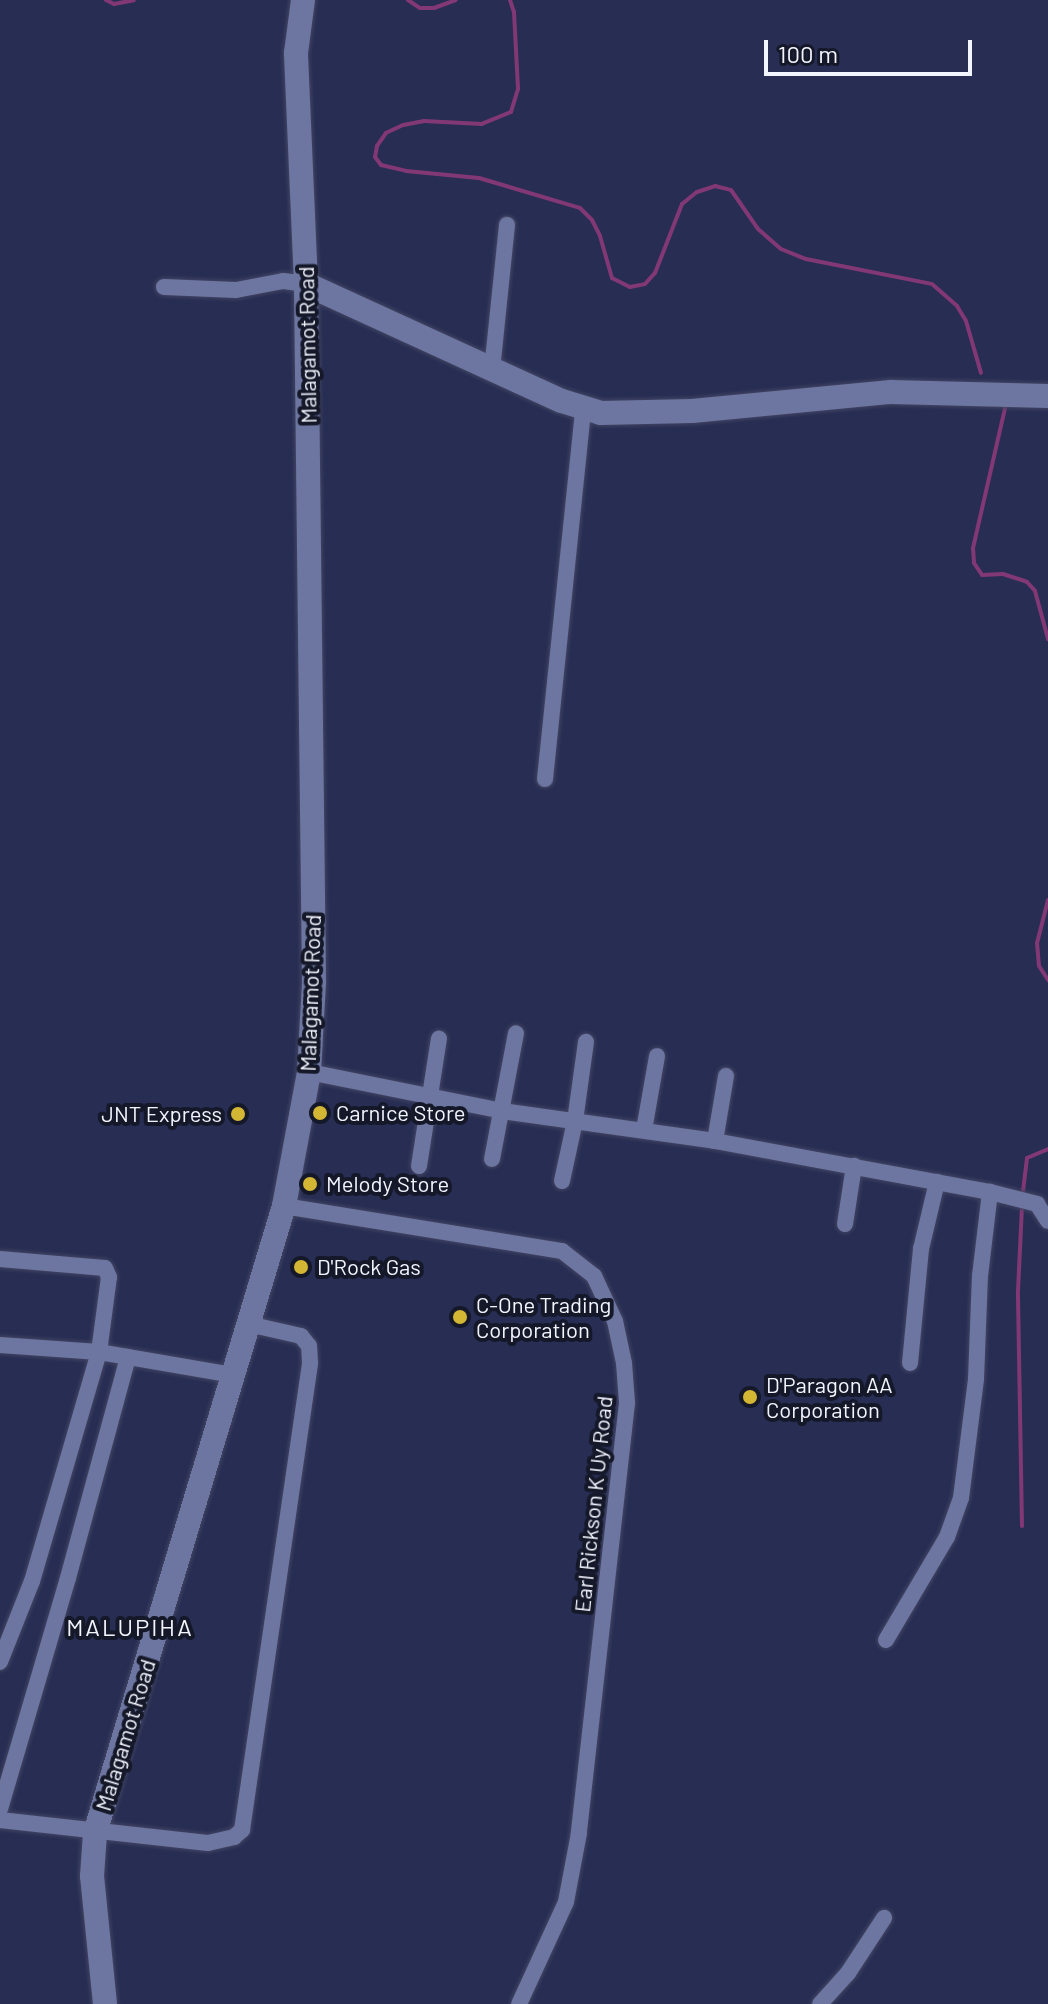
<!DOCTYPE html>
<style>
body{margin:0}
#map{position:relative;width:1048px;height:2004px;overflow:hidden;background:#272d53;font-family:Barlow,sans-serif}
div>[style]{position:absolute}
.stream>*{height:4px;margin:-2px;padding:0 2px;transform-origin:2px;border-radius:2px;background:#833876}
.roads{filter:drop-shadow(0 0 2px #424563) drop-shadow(0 0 2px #424563)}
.street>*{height:16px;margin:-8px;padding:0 8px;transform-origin:8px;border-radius:8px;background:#6d76a1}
.secondary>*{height:24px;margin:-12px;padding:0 12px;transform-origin:12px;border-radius:12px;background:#6d76a1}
.dots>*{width:22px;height:22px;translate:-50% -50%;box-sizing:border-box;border:4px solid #141828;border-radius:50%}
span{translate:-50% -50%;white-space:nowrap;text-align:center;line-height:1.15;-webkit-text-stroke:8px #141828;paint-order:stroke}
.street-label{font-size:22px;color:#f2f4fe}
.poi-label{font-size:22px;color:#f2f4fe}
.left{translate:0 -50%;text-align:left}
.right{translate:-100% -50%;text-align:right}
.neighbourhood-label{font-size:24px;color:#f2f4fe;letter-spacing:2px}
.scale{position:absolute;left:764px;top:40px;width:208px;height:36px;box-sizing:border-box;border:4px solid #f2f4fe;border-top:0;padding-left:10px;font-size:24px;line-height:28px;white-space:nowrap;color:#f2f4fe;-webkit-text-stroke:6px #141828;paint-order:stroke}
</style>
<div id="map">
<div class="stream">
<i style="left:106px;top:0;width:9px;rotate:27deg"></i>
<i style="left:114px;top:4px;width:20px;rotate:-11deg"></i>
<i style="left:408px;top:0;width:14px;rotate:34deg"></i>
<i style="left:420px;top:8px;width:14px"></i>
<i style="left:434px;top:8px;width:23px;rotate:-20deg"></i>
<i style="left:510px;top:0;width:13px;rotate:72deg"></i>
<i style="left:514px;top:12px;width:77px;rotate:87deg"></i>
<i style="left:518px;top:89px;width:24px;rotate:107deg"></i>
<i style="left:511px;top:112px;width:31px;rotate:158deg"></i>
<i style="left:482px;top:124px;width:58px;rotate:-177deg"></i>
<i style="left:424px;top:121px;width:21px;rotate:169deg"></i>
<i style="left:403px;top:125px;width:19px;rotate:155deg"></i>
<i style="left:386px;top:133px;width:16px;rotate:125deg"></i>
<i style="left:377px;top:146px;width:11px;rotate:100deg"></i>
<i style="left:375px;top:157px;width:10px;rotate:53deg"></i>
<i style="left:381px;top:165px;width:26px;rotate:13deg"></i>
<i style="left:406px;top:171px;width:73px;rotate:5.5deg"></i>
<i style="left:479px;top:178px;width:105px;rotate:16.5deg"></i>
<i style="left:580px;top:208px;width:17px;rotate:45deg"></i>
<i style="left:592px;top:220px;width:18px;rotate:63deg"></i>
<i style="left:600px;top:236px;width:44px;rotate:74.1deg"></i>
<i style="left:612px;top:278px;width:20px;rotate:27deg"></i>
<i style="left:630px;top:287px;width:15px;rotate:-11deg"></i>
<i style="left:645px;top:284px;width:15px;rotate:-48deg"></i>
<i style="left:655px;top:273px;width:74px;rotate:-68.6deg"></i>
<i style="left:682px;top:204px;width:19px;rotate:-39deg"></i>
<i style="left:697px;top:192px;width:19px;rotate:-18deg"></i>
<i style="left:715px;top:186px;width:16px;rotate:14deg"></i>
<i style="left:731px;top:190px;width:47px;rotate:55.3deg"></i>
<i style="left:758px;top:229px;width:30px;rotate:41deg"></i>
<i style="left:781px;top:249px;width:27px;rotate:22deg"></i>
<i style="left:806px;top:259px;width:128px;rotate:11.2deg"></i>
<i style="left:932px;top:284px;width:33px;rotate:41deg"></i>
<i style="left:957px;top:306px;width:17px;rotate:59deg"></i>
<i style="left:966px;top:321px;width:54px;rotate:73.9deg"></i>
<i style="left:1006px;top:404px;width:148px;rotate:102.9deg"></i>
<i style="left:973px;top:548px;width:15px;rotate:86deg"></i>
<i style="left:974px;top:563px;width:14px;rotate:56deg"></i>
<i style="left:982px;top:575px;width:21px;rotate:-3deg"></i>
<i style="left:1003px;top:574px;width:25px;rotate:18deg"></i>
<i style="left:1027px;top:582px;width:12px;rotate:48deg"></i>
<i style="left:1035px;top:591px;width:50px;rotate:74.8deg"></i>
<i style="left:1048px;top:900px;width:44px;rotate:104.3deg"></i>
<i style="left:1037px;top:943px;width:23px;rotate:85deg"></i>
<i style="left:1039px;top:966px;width:17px;rotate:57deg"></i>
<i style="left:1023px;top:1191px;width:33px;rotate:-83deg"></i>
<i style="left:1027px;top:1158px;width:23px;rotate:-23deg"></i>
<i style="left:1022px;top:1526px;width:235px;rotate:-91deg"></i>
<i style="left:1018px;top:1291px;width:85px;rotate:-87.3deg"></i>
</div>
<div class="roads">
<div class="street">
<i style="left:164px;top:287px;width:72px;rotate:2.4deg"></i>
<i style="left:236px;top:290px;width:48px;rotate:-10.8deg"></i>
<i style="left:283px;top:281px;width:23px;rotate:7deg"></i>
<i style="left:492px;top:370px;width:146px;rotate:-84.1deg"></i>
<i style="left:545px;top:779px;width:372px;rotate:-84.1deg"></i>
<i style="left:309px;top:1072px;width:197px;rotate:11.4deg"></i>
<i style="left:502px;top:1111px;width:215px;rotate:8deg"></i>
<i style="left:715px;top:1141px;width:280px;rotate:10.5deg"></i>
<i style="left:990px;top:1192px;width:49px;rotate:14.3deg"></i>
<i style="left:1037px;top:1204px;width:20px;rotate:57deg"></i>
<i style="left:644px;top:1130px;width:75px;rotate:-80deg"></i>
<i style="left:715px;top:1141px;width:66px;rotate:-80.4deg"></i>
<i style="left:492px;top:1159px;width:128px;rotate:-79.2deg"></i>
<i style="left:419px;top:1166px;width:129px;rotate:-81.1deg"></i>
<i style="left:562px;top:1181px;width:61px;rotate:-77.8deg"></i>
<i style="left:575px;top:1121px;width:80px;rotate:-82.1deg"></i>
<i style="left:284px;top:1206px;width:282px;rotate:9.2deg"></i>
<i style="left:562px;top:1251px;width:41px;rotate:38deg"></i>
<i style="left:594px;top:1276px;width:50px;rotate:65deg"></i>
<i style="left:615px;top:1321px;width:43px;rotate:77.9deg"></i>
<i style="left:624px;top:1363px;width:40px;rotate:85.7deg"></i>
<i style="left:627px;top:1403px;width:433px;rotate:96.4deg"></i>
<i style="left:579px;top:1833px;width:70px;rotate:100.7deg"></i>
<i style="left:566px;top:1902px;width:112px;rotate:114.7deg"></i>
<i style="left:845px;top:1224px;width:59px;rotate:-81.2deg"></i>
<i style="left:0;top:1259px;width:105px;rotate:4.9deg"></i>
<i style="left:105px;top:1268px;width:10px;rotate:66deg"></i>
<i style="left:109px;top:1277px;width:76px;rotate:97.6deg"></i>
<i style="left:99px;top:1352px;width:239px;rotate:106.3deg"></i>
<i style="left:32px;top:1581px;width:87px;rotate:111.6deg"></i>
<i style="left:0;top:1345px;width:99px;rotate:4deg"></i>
<i style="left:99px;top:1352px;width:136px;rotate:9.7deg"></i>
<i style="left:910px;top:1363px;width:115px;rotate:-84.5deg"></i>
<i style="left:921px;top:1249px;width:69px;rotate:-76.6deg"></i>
<i style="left:886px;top:1640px;width:120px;rotate:-59.4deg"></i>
<i style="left:947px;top:1537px;width:41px;rotate:-70.3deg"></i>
<i style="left:961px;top:1498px;width:120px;rotate:-82.8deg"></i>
<i style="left:976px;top:1379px;width:103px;rotate:-87.8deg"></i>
<i style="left:980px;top:1276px;width:85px;rotate:-83.2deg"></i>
<i style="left:0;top:1809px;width:241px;rotate:-73.6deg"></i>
<i style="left:68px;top:1578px;width:229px;rotate:-74.8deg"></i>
<i style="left:0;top:1820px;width:209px;rotate:6.3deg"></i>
<i style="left:208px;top:1843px;width:27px;rotate:-13deg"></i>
<i style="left:234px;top:1837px;width:11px;rotate:-41deg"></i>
<i style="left:242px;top:1830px;width:472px;rotate:-81.7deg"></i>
<i style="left:310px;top:1363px;width:17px;rotate:-93deg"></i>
<i style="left:309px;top:1346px;width:13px;rotate:-129deg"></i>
<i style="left:301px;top:1336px;width:54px;rotate:-167.2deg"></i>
<i style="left:820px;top:2004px;width:42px;rotate:-47.9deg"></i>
<i style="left:848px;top:1973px;width:66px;rotate:-56.8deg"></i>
</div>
<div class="secondary">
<i style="left:306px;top:284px;width:281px;rotate:24.6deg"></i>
<i style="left:562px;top:401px;width:41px;rotate:17.1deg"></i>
<i style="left:601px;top:413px;width:91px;rotate:-1.3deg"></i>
<i style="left:692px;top:411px;width:200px;rotate:-5.5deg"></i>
<i style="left:891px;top:392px;width:157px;rotate:1.5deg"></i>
<i style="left:105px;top:2004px;width:129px;rotate:-95.8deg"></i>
<i style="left:92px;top:1876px;width:43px;rotate:-86deg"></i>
<i style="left:95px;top:1833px;width:655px;rotate:-73.23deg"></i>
<i style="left:284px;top:1206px;width:136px;rotate:-79.4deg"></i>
<i style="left:309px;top:1072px;width:90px;rotate:-86.8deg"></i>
<i style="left:314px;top:982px;width:698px;rotate:-90.66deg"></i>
<i style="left:306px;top:284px;width:231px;rotate:-92.5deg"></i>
<i style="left:296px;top:53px;width:53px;rotate:-82.5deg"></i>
</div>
</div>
<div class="dots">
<i style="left:320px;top:1113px;background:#d4b635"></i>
<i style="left:238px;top:1114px;background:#d4b635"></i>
<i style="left:310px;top:1184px;background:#d4b635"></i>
<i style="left:301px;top:1267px;background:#d4b635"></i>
<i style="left:460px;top:1317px;background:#d4b635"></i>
<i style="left:750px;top:1397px;background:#d4b635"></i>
</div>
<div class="street-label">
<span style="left:307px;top:345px;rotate:-91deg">Malagamot Road</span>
<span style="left:310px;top:993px;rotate:-88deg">Malagamot Road</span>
<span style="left:593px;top:1504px;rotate:-84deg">Earl Rickson K Uy Road</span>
<span style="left:125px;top:1735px;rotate:-73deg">Malagamot Road</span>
</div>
<div class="poi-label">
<span class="left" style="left:336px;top:1113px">Carnice Store</span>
<span class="right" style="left:222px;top:1114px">JNT Express</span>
<span class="left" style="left:326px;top:1184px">Melody Store</span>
<span class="left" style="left:317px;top:1267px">D'Rock Gas</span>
<span class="left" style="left:476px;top:1317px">C-One Trading<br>Corporation</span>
<span class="left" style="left:766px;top:1397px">D'Paragon AA<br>Corporation</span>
</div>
<div class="neighbourhood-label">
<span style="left:130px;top:1627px">MALUPIHA</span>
</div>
<div class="scale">100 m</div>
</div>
